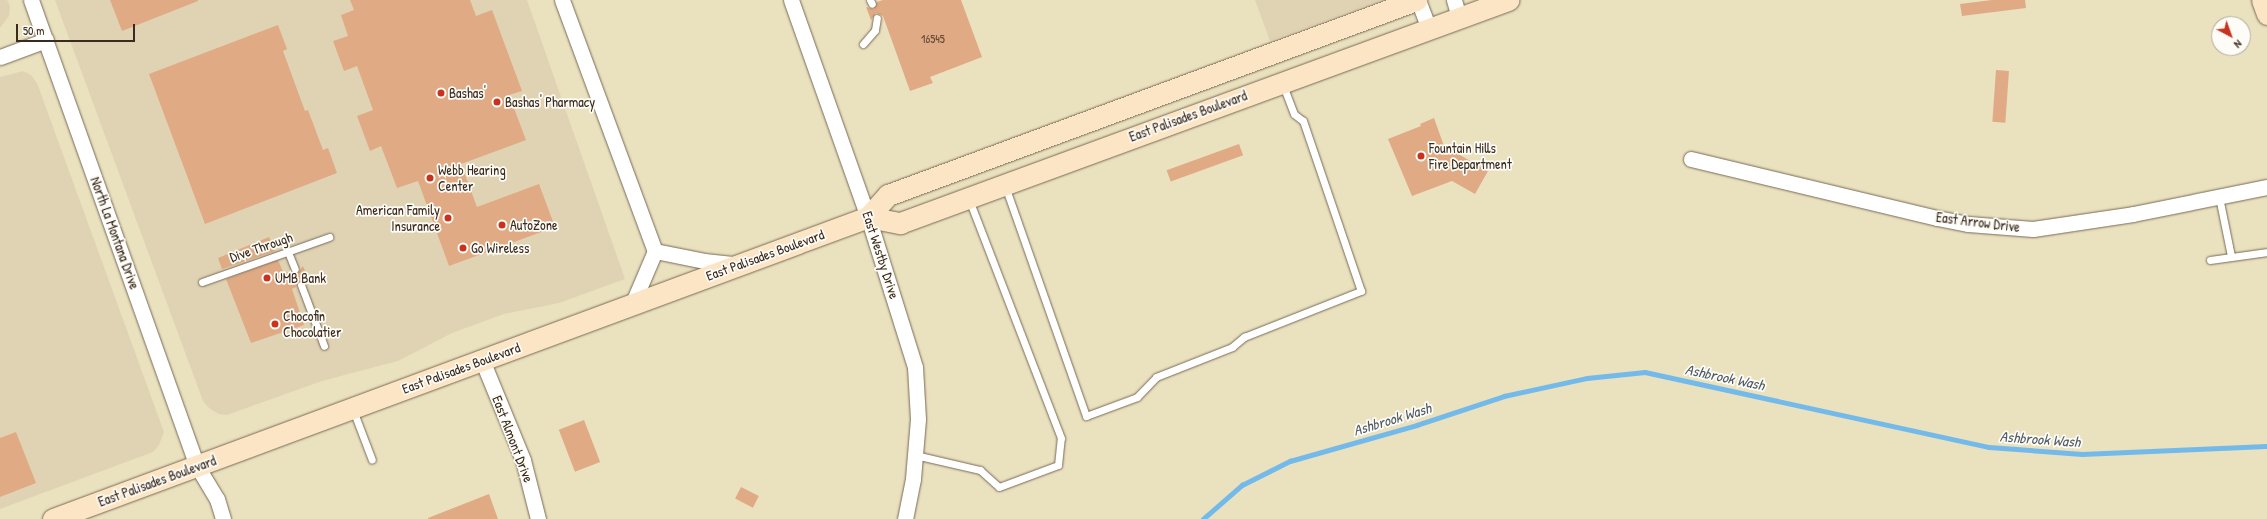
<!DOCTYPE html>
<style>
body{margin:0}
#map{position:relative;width:2267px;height:519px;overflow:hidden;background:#eae1bf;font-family:"Patrick Hand",sans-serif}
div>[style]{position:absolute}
.built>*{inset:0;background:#e0d3b4}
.stream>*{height:4.5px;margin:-2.25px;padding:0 2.25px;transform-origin:2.25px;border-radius:2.25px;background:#73baeb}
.building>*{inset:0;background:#e0aa84;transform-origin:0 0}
.roads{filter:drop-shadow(0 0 1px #786a56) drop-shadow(0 0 1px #786a56)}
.lane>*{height:7px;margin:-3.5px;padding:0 3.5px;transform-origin:3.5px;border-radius:3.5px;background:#fff}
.street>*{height:15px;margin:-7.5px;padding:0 7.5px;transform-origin:7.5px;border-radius:7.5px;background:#fff}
.secondary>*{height:21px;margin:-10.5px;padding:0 10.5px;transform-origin:10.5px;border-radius:10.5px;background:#fce5c4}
.dots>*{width:11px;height:11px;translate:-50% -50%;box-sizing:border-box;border:2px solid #fdfcf7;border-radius:50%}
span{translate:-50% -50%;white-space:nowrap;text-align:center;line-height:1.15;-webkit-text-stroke:3.5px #fdfcf7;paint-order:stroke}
.number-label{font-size:12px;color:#644a38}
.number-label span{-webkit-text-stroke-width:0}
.poi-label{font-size:14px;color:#3b2a1e}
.left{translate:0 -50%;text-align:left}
.right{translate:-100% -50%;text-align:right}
.street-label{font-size:14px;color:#3b2a1e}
.water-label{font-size:15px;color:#4f5c66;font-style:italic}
.north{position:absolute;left:2211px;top:16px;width:40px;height:40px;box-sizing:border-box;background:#fdfcf7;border:1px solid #afa8a0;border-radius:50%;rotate:139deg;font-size:11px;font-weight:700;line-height:16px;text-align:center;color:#3b2a1e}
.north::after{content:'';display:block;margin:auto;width:14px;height:18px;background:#c8321e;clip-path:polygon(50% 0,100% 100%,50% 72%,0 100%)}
.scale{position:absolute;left:16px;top:24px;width:119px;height:18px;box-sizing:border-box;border:2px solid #3b2a1e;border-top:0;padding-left:5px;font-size:12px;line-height:14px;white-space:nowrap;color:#3b2a1e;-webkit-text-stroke:3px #fdfcf7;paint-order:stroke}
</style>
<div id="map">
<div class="built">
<i style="clip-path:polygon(0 0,7px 0,10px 6px,9px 16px,0 28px)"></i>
<i style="clip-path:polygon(55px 0,527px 0,625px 279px,559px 303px,504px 314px,452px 333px,398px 361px,322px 381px,227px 415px,219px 414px,210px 409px,203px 401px)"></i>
<i style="clip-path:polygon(1255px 0,1382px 0,1270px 41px)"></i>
<i style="clip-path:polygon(23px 71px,31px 75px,37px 83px,164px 432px,159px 445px,153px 452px,0 509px,0 77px)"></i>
</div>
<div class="stream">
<i style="left:1203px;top:519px;width:52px;rotate:-41.1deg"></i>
<i style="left:1242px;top:485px;width:54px;rotate:-26.6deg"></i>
<i style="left:1290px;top:461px;width:132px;rotate:-15.8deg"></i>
<i style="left:1417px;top:425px;width:92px;rotate:-18.4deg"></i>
<i style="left:1504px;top:396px;width:85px;rotate:-12.2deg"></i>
<i style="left:1587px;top:378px;width:58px;rotate:-5.9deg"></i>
<i style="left:1645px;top:372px;width:352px;rotate:12.3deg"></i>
<i style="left:1989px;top:447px;width:93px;rotate:4.3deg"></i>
<i style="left:2082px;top:454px;width:185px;rotate:-2.5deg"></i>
</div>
<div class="building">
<i style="clip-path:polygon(110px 0,198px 0,198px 1px,122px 31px)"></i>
<i style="clip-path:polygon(350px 0,470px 0,476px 16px,492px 10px,522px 91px,509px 95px,526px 140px,461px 164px,477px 207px,539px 184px,555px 227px,449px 266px,418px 181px,397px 188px,381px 146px,370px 151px,357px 116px,373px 110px,357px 66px,344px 71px,333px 41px,348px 36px,341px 15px,354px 10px)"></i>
<i style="clip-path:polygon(883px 0,961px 0,982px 57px,930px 77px,933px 83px,910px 91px,883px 16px,876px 13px,871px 20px,866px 7px,874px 9px,877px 2px)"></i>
<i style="clip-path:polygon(1992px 0,2025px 0,2026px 8px,1962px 16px,1960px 4px)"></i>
<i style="clip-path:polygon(278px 25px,287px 49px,283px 51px,305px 111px,308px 110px,323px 150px,328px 148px,337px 173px,205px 224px,149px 74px)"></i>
<i style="left:1996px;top:70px;width:13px;height:52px;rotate:4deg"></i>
<i style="clip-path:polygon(1434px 118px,1444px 146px,1488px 171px,1475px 194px,1452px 181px,1412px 196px,1388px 139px,1421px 126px,1420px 124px)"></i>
<i style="left:1239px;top:144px;width:12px;height:77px;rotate:70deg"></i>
<i style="clip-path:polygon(269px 237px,275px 251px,222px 269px,218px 258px)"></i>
<i style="clip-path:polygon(278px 260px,284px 274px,290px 271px,297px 274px,303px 266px,309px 281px,299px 281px,296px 287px,292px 289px,304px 325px,251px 343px,226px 279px)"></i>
<i style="left:584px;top:420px;width:45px;height:27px;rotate:69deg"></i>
<i style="clip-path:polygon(16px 432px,36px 483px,0 497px,0 438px)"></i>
<i style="left:741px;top:487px;width:20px;height:13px;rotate:27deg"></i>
<i style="clip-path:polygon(489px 494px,498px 519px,428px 519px,428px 518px)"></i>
</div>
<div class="roads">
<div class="lane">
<i style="left:870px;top:0;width:4px;rotate:63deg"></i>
<i style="left:863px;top:44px;width:18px;rotate:-49deg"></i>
<i style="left:875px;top:30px;width:12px;rotate:-81deg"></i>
<i style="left:1005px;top:186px;width:244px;rotate:70.6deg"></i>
<i style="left:1086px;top:416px;width:54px;rotate:-20.4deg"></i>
<i style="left:1137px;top:397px;width:28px;rotate:-46deg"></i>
<i style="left:1156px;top:377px;width:82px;rotate:-21.5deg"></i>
<i style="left:1232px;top:347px;width:16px;rotate:-40deg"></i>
<i style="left:1244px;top:337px;width:126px;rotate:-21.5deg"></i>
<i style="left:1361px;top:291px;width:180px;rotate:-108.8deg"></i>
<i style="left:1303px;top:121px;width:11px;rotate:-142deg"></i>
<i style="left:1294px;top:114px;width:31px;rotate:-111deg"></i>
<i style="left:2219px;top:197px;width:60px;rotate:78.5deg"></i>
<i style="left:288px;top:252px;width:18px;rotate:68deg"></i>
<i style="left:2210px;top:260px;width:58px;rotate:-8deg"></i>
<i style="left:202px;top:282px;width:135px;rotate:-19.5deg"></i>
<i style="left:301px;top:285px;width:65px;rotate:69.3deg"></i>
<i style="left:353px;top:410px;width:53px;rotate:69.2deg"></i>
<i style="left:915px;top:455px;width:67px;rotate:13deg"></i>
<i style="left:980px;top:470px;width:25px;rotate:42deg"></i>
<i style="left:999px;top:487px;width:63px;rotate:-20.4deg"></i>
<i style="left:1058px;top:465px;width:27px;rotate:-84deg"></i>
<i style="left:1061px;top:438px;width:255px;rotate:-111.1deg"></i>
</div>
<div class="street">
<i style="left:31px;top:0;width:495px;rotate:70.4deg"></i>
<i style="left:197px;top:466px;width:39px;rotate:59deg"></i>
<i style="left:217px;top:499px;width:21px;rotate:73deg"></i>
<i style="left:562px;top:0;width:268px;rotate:69.7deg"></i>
<i style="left:655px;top:251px;width:59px;rotate:113.1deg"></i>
<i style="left:791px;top:0;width:230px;rotate:70.5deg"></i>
<i style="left:868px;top:217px;width:157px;rotate:72.6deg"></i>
<i style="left:915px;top:367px;width:52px;rotate:86.7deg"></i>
<i style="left:918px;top:419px;width:60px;rotate:94.8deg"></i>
<i style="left:913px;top:479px;width:41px;rotate:101.3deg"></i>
<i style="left:1418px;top:0;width:31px;rotate:69deg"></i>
<i style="left:1454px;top:0;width:19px;rotate:74deg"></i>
<i style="left:0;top:57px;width:49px;rotate:-20.3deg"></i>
<i style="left:1691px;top:159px;width:253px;rotate:13.5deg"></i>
<i style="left:1937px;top:218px;width:32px;rotate:11deg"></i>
<i style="left:1968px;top:224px;width:65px;rotate:4.4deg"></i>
<i style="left:2033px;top:229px;width:101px;rotate:-8.5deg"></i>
<i style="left:2133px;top:214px;width:137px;rotate:-11.4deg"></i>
<i style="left:655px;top:251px;width:50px;rotate:11.5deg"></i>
<i style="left:704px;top:261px;width:31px;rotate:6deg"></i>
<i style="left:482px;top:360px;width:108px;rotate:67.7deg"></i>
<i style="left:523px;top:460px;width:61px;rotate:75.7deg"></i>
</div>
<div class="secondary">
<i style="left:2262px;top:0;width:15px;rotate:70deg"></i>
<i style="left:868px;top:217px;width:33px;rotate:11deg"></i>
<i style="left:900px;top:223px;width:648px;rotate:-20.14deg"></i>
<i style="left:53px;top:519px;width:869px;rotate:-20.33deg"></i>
<i style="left:868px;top:217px;width:30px;rotate:-48deg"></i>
<i style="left:888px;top:195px;width:563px;rotate:-20.27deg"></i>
</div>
</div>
<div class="dots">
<i style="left:441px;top:93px;background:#c8321e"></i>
<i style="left:497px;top:102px;background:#c8321e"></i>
<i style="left:1421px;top:156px;background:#c8321e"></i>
<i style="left:430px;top:178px;background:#c8321e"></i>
<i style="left:448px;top:218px;background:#c8321e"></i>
<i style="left:502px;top:225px;background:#c8321e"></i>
<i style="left:463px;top:248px;background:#c8321e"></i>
<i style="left:267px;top:278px;background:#c8321e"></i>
<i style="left:275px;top:324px;background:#c8321e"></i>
</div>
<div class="number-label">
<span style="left:933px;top:39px">16545</span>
</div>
<div class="poi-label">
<span class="left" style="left:449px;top:93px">Bashas'</span>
<span class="left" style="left:505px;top:102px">Bashas' Pharmacy</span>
<span class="left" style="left:1429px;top:156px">Fountain Hills<br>Fire Department</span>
<span class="left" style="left:438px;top:178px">Webb Hearing<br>Center</span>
<span class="right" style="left:440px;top:218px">American Family<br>Insurance</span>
<span class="left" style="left:510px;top:225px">AutoZone</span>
<span class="left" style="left:471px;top:248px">Go Wireless</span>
<span class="left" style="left:275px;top:278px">UMB Bank</span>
<span class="left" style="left:283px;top:324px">Chocofin<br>Chocolatier</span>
</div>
<div class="street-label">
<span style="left:1188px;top:116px;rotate:-20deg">East Palisades Boulevard</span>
<span style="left:1978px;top:222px;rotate:7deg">East Arrow Drive</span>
<span style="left:115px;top:233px;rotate:70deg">North La Montana Drive</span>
<span style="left:261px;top:247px;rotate:-19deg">Dive Through</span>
<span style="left:765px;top:255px;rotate:-20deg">East Palisades Boulevard</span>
<span style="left:881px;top:255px;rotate:72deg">East Westby Drive</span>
<span style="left:461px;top:368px;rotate:-20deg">East Palisades Boulevard</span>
<span style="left:513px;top:439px;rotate:69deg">East Almont Drive</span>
<span style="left:157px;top:481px;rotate:-20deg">East Palisades Boulevard</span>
</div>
<div class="water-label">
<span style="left:1725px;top:377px;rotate:12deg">Ashbrook Wash</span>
<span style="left:1392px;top:419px;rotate:-17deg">Ashbrook Wash</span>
<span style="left:2040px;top:439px;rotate:4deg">Ashbrook Wash</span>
</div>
<div class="north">N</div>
<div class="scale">50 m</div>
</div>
